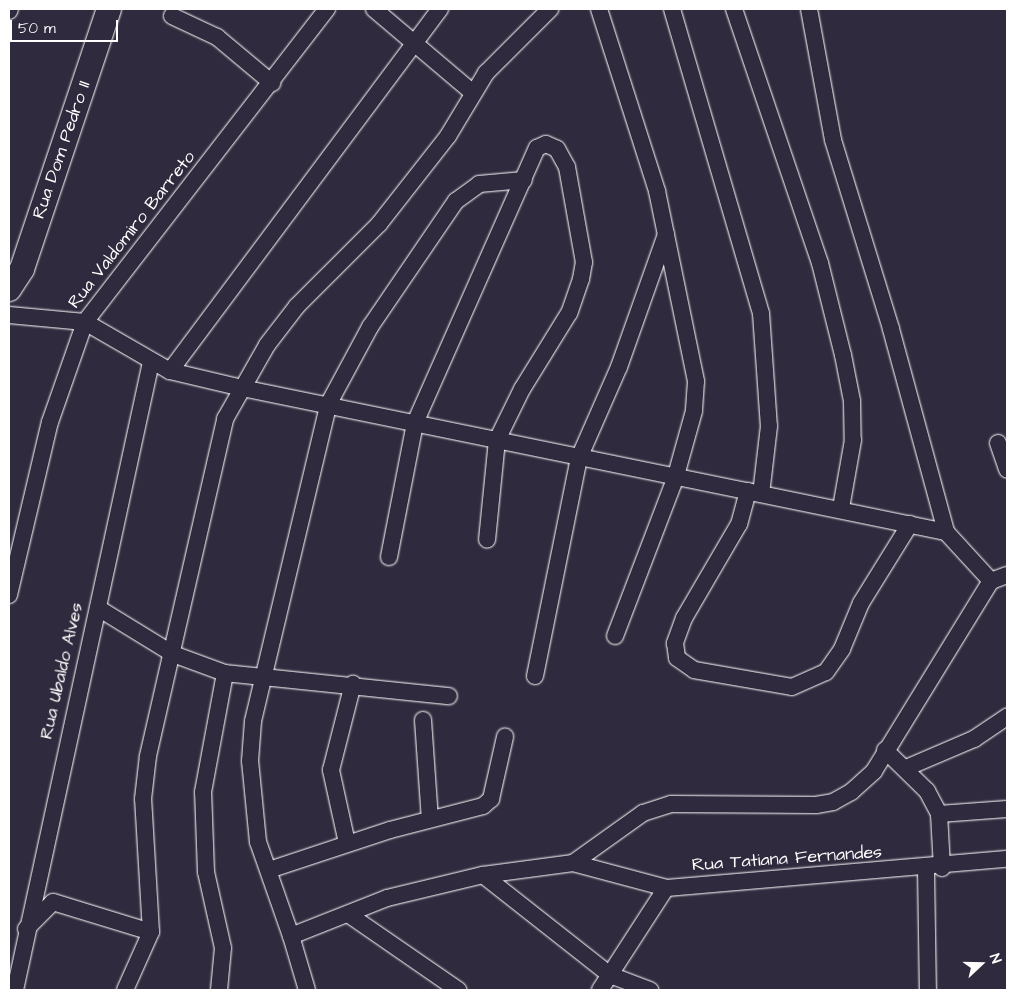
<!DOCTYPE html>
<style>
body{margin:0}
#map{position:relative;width:1016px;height:999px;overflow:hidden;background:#2f2a3d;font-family:"Architects Daughter",sans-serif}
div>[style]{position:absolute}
.roads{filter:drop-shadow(0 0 1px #fff) drop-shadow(0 0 1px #fff)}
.street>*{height:16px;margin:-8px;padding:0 8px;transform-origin:8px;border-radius:8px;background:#2f2a3d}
.secondary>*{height:24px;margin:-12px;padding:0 12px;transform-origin:12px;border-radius:12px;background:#2f2a3d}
span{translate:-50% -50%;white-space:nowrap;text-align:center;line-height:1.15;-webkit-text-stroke:4px #2f2a3d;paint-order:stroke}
.street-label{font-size:18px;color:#fff}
.frame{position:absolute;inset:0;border:10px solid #fff;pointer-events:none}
.north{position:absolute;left:956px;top:939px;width:50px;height:50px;-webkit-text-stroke:4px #2f2a3d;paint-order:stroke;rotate:69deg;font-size:14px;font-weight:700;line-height:20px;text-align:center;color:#fff}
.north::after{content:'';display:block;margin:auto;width:18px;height:22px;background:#fff;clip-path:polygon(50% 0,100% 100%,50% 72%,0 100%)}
.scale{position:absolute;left:10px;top:20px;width:108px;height:22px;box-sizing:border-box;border:2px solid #fff;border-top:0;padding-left:6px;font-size:15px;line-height:18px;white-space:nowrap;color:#fff;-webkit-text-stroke:4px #2f2a3d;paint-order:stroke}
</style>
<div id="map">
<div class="roads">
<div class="street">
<i style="left:374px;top:9px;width:128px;rotate:40.3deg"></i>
<i style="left:599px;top:9px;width:191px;rotate:72.3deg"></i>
<i style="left:657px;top:191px;width:194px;rotate:78.4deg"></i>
<i style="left:696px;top:381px;width:30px;rotate:94deg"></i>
<i style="left:694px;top:411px;width:71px;rotate:105.6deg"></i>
<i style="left:675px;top:479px;width:168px;rotate:110.9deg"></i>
<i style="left:672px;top:9px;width:317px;rotate:73.7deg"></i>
<i style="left:761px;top:313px;width:113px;rotate:86deg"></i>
<i style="left:769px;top:426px;width:68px;rotate:96.7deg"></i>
<i style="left:734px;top:9px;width:268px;rotate:71.3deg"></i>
<i style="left:820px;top:263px;width:95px;rotate:76deg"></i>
<i style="left:843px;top:355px;width:47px;rotate:78.9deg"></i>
<i style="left:852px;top:401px;width:39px;rotate:89deg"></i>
<i style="left:853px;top:440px;width:69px;rotate:100deg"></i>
<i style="left:809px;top:9px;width:133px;rotate:79.6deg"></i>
<i style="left:833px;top:140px;width:198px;rotate:72.9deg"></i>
<i style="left:891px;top:329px;width:210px;rotate:74.8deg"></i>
<i style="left:9px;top:11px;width:2px;rotate:-63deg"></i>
<i style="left:172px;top:16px;width:50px;rotate:25deg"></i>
<i style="left:217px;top:37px;width:72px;rotate:39.9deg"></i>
<i style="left:9px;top:315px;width:76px;rotate:5.3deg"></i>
<i style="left:85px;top:322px;width:98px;rotate:30deg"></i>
<i style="left:170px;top:371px;width:74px;rotate:13.3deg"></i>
<i style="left:242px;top:388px;width:719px;rotate:11.56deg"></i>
<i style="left:946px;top:532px;width:67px;rotate:47.4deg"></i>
<i style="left:170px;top:371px;width:452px;rotate:-53.3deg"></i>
<i style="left:998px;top:443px;width:28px;rotate:71deg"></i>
<i style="left:748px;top:491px;width:34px;rotate:105deg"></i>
<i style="left:739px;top:524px;width:109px;rotate:120.3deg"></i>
<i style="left:684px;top:618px;width:27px;rotate:110deg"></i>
<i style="left:675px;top:643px;width:15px;rotate:82deg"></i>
<i style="left:677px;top:658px;width:21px;rotate:35deg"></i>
<i style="left:694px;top:670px;width:99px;rotate:9.8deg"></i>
<i style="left:792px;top:687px;width:37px;rotate:-24deg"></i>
<i style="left:826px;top:672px;width:28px;rotate:-55deg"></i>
<i style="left:842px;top:649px;width:50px;rotate:-67.6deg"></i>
<i style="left:861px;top:603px;width:93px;rotate:-58.2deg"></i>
<i style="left:389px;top:557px;width:136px;rotate:-79deg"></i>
<i style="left:415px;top:423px;width:301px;rotate:-66.1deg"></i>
<i style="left:537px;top:148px;width:10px;rotate:-24deg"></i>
<i style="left:546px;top:144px;width:12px;rotate:24deg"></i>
<i style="left:557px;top:149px;width:21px;rotate:61deg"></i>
<i style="left:567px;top:167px;width:97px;rotate:79.9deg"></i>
<i style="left:584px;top:262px;width:17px;rotate:100deg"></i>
<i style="left:581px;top:279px;width:36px;rotate:109deg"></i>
<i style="left:569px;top:313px;width:89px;rotate:121.7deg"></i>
<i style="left:522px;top:389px;width:57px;rotate:116.1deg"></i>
<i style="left:497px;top:440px;width:100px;rotate:95.7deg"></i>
<i style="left:9px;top:595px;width:178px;rotate:-76.7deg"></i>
<i style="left:50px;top:422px;width:106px;rotate:-70.7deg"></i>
<i style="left:85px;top:322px;width:396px;rotate:-52.3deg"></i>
<i style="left:98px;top:608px;width:88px;rotate:31.5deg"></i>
<i style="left:173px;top:654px;width:55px;rotate:20.1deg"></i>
<i style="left:225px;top:673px;width:225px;rotate:5.9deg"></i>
<i style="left:535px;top:676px;width:222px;rotate:-78.6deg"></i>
<i style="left:579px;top:458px;width:99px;rotate:-66.3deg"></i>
<i style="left:619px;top:367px;width:141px;rotate:-70.5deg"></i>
<i style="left:423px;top:720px;width:99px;rotate:86deg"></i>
<i style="left:885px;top:750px;width:59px;rotate:44.3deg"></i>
<i style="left:927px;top:791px;width:26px;rotate:62deg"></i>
<i style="left:939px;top:814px;width:54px;rotate:86.8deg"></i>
<i style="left:906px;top:768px;width:74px;rotate:-23.1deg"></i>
<i style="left:974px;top:739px;width:40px;rotate:-34deg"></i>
<i style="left:939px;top:814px;width:68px;rotate:-4.2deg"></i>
<i style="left:347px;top:843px;width:75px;rotate:-102.4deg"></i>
<i style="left:331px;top:770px;width:89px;rotate:-75.7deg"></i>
<i style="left:573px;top:863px;width:86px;rotate:-35.5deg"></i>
<i style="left:643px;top:813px;width:29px;rotate:-18deg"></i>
<i style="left:671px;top:804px;width:145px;rotate:0.4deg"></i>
<i style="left:816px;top:805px;width:17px;rotate:-10deg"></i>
<i style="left:833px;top:802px;width:21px;rotate:-29deg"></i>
<i style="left:851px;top:792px;width:31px;rotate:-42deg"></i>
<i style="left:874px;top:771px;width:223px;rotate:-58.4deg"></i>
<i style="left:991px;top:581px;width:17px;rotate:-21deg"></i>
<i style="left:926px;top:869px;width:121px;rotate:89.1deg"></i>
<i style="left:269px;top:870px;width:127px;rotate:-18.3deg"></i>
<i style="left:390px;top:830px;width:96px;rotate:-14.5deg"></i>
<i style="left:483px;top:806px;width:11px;rotate:-41deg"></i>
<i style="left:491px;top:799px;width:64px;rotate:-77.3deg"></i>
<i style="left:483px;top:875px;width:162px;rotate:38.2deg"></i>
<i style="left:610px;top:975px;width:43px;rotate:20.6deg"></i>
<i style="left:348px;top:914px;width:134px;rotate:34.6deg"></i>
<i style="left:26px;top:929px;width:38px;rotate:-45deg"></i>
<i style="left:53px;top:902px;width:102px;rotate:17deg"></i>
<i style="left:291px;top:936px;width:100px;rotate:-109.3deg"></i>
<i style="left:258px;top:842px;width:81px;rotate:-95.6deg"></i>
<i style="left:250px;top:761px;width:40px;rotate:-85.7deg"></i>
<i style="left:253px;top:721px;width:325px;rotate:-76.6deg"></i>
<i style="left:328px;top:405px;width:89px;rotate:-61.7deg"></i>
<i style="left:370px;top:327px;width:153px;rotate:-55.7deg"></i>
<i style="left:456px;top:201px;width:29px;rotate:-36deg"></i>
<i style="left:479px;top:184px;width:45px;rotate:-5.1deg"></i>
<i style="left:15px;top:990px;width:643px;rotate:-77.78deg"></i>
<i style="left:125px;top:990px;width:64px;rotate:-65.9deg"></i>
<i style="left:151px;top:932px;width:133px;rotate:-93.4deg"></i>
<i style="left:143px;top:799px;width:43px;rotate:-83.4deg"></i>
<i style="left:148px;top:756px;width:346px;rotate:-77.1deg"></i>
<i style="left:225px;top:419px;width:85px;rotate:-60.4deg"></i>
<i style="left:267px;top:345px;width:49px;rotate:-52.4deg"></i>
<i style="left:297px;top:306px;width:116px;rotate:-45deg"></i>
<i style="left:379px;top:224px;width:112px;rotate:-51.9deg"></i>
<i style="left:448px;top:136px;width:74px;rotate:-58.9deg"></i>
<i style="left:486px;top:73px;width:91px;rotate:-45deg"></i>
<i style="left:219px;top:990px;width:42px;rotate:-84.6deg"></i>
<i style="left:223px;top:948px;width:78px;rotate:-102.6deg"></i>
<i style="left:206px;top:872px;width:80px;rotate:-92.1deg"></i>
<i style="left:203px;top:792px;width:121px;rotate:-79.5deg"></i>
<i style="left:307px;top:990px;width:56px;rotate:-106.5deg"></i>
<i style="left:291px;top:936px;width:103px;rotate:-21.6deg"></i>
<i style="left:387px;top:898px;width:99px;rotate:-13.5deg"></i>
<i style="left:483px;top:875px;width:91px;rotate:-7.6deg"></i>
<i style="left:573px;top:863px;width:96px;rotate:15deg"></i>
<i style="left:666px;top:888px;width:342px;rotate:-4.9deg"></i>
<i style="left:600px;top:990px;width:121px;rotate:-57.1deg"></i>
</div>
<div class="secondary">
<i style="left:9px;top:289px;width:24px;rotate:-57deg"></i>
<i style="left:22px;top:269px;width:274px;rotate:-71.5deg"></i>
</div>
</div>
<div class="street-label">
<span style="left:62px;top:150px;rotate:-71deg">Rua Dom Pedro II</span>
<span style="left:132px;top:230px;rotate:-52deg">Rua Valdomiro Barreto</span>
<span style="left:62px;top:671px;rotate:-77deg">Rua Ubaldo Alves</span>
<span style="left:787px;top:859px;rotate:-4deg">Rua Tatiana Fernandes</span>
</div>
<div class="frame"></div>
<div class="north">N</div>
<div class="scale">50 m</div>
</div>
